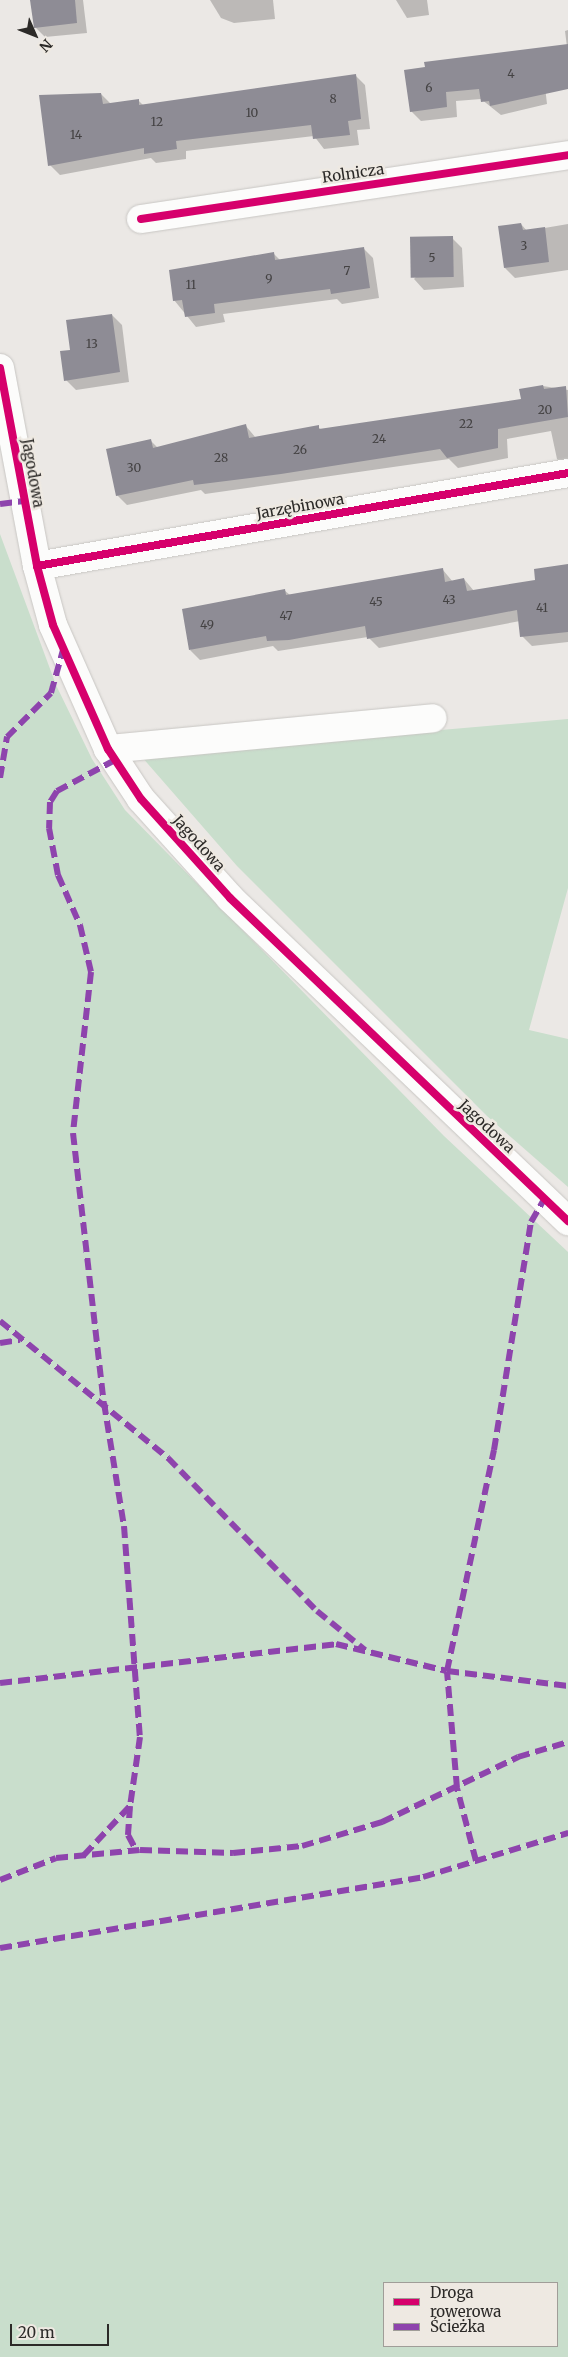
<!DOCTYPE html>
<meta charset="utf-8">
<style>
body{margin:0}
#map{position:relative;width:568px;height:2357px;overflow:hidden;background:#ebe8e5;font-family:Merriweather,serif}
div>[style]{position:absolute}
.green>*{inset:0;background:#c9decc}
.shadow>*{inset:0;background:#0003}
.building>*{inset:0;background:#8e8c95;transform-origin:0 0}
.roads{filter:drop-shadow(0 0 1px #c8c6c3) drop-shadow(0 0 1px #c8c6c3)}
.minor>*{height:28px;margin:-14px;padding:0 14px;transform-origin:14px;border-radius:14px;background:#fcfcfb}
.quiet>*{height:6px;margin-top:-3px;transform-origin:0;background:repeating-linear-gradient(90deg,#8e44ad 0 12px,transparent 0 18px)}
.cycleway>*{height:8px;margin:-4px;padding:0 4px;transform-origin:4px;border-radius:4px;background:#d6006c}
span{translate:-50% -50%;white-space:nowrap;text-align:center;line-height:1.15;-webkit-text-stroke:5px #eee9e2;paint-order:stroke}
.number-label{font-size:12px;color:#444243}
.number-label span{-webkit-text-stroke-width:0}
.street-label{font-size:15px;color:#2c2a28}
.legend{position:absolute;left:383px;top:2282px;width:175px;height:65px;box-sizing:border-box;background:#eee9e2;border:1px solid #a09d98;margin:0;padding:6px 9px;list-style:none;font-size:15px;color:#2c2a28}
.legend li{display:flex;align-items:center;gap:10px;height:25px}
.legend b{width:25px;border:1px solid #a09d98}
.north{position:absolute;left:10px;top:10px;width:50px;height:50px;-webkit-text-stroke:4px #eee9e2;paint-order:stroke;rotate:134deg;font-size:14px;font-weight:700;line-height:20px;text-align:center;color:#2c2a28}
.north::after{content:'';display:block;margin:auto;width:18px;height:22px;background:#2c2a28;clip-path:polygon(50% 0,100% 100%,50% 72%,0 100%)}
.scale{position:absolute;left:10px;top:2324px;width:99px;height:22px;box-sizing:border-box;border:2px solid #2c2a28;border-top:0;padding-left:6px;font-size:15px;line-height:18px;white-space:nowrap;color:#2c2a28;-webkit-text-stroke:4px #eee9e2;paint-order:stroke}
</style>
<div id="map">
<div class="green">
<i style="clip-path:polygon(evenodd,0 534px,56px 685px,92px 759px,125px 810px,444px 1136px,568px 1252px,568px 2357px,0 2357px,0 534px,384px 2283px,557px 2283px,557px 2346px,384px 2346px,384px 2283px)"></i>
<i style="clip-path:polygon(568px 719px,568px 888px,529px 1030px,568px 1039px,568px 1187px,487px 1116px,237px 866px,141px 756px)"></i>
</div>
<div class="shadow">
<i style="clip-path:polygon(32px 0,83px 0,87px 33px,45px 37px,35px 27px)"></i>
<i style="clip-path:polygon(210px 0,273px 0,275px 19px,234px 23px,221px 18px)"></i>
<i style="clip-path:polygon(396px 0,427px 0,429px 15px,407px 18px)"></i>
<i style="clip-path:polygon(568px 30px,568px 55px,565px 31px)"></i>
<i style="clip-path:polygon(542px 60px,547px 104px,501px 115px,481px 99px,456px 101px,457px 117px,421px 121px,411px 111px,406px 71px)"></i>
<i style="clip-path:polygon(355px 75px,365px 85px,370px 129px,357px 130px,359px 145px,324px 149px,314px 136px,186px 151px,186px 159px,156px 163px,151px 158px,60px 175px,50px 165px,101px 94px,111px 104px,138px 100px,144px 106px)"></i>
<i style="clip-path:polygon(521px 224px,527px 231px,568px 224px,568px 270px,515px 278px,505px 268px)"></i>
<i style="clip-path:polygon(452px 238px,462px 248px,464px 287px,424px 290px,414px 279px)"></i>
<i style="clip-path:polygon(363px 248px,373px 258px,379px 298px,342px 304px,337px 299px,223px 314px,225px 322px,196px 327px,174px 300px,274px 254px,280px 260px)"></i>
<i style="clip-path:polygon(112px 315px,122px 325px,129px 382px,76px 390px,66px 380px,71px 351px)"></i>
<i style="clip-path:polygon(543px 386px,568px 390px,568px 469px,557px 459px,551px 431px,507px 439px,508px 458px,458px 468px,449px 459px,205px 494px,201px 490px,127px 505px,117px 495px,151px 441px,158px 448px,245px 425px,256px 438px,318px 427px,322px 430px,522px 400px)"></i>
<i style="clip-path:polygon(568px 567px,568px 642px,532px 646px,522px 636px,520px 621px,379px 648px,368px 637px,278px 651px,273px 646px,200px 660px,190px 650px,284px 590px,290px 595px,443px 570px,453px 582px,464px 579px,474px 591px,537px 581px)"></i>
</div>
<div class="building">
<i style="clip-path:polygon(30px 0,75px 0,77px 23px,34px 28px)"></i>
<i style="clip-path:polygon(568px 44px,568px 89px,490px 106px,489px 101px,481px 102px,479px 89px,446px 92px,447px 107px,410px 112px,404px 70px,425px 67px,424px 62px)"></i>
<i style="clip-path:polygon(356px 74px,361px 119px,348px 121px,350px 135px,313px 139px,311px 125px,176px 141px,177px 149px,144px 154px,144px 148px,48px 166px,39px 95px,101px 93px,103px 104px,139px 99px,139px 105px)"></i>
<i style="clip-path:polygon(521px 223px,523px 230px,545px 227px,549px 262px,504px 268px,498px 226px)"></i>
<i style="left:453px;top:236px;width:41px;height:43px;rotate:89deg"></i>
<i style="clip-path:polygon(364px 247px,370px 288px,331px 294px,330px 289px,214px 304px,215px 313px,185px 317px,182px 300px,173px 301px,169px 270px,274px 252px,275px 260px)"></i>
<i style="clip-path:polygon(112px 314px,120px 372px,64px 381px,60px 351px,70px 350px,66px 320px)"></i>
<i style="clip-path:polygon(543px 385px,544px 389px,566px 386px,568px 417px,498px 429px,498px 448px,447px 458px,440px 449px,281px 474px,194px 485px,193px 480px,116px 496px,106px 449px,151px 439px,153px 448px,246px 424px,249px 438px,319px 425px,319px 429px,521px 399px,519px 389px)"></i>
<i style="clip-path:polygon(568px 564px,568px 632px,520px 637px,517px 610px,367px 639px,365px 626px,289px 640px,267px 641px,266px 636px,189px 650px,182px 609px,285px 589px,286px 595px,443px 568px,445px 582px,464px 578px,467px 591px,535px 580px,534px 569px)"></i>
</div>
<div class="roads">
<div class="minor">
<i style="left:141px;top:219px;width:432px;rotate:-8.5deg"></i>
<i style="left:0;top:368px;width:201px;rotate:79.4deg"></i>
<i style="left:37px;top:566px;width:61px;rotate:74.8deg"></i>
<i style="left:53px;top:625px;width:136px;rotate:66.1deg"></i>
<i style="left:108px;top:749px;width:60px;rotate:56.6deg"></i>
<i style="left:141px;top:799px;width:133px;rotate:48deg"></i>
<i style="left:230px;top:898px;width:468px;rotate:43.7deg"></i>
<i style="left:37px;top:566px;width:539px;rotate:-9.93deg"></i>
<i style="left:108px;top:749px;width:326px;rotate:-5.4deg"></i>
</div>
</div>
<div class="quiet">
<i style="left:0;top:504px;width:24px;rotate:-7deg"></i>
<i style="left:115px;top:760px;width:66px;rotate:151.9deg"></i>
<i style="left:57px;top:791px;width:13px;rotate:122deg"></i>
<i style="left:50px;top:802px;width:26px;rotate:92deg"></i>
<i style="left:49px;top:828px;width:48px;rotate:79.2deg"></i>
<i style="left:58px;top:875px;width:55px;rotate:66.3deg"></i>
<i style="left:80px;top:925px;width:48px;rotate:76.8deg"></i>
<i style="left:91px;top:972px;width:162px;rotate:96.4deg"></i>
<i style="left:73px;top:1133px;width:272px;rotate:83.5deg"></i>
<i style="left:104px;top:1403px;width:125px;rotate:80.8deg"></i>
<i style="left:124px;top:1526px;width:212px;rotate:85.7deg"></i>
<i style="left:140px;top:1737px;width:70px;rotate:98.2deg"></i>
<i style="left:0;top:778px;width:42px;rotate:-80.3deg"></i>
<i style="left:7px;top:737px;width:62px;rotate:-45deg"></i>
<i style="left:51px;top:693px;width:45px;rotate:-74.4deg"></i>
<i style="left:0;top:1321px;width:217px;rotate:39.2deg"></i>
<i style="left:168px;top:1458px;width:214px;rotate:45.8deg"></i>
<i style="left:317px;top:1611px;width:62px;rotate:39.1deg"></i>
<i style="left:0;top:1343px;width:20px;rotate:-9deg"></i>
<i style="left:0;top:1683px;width:338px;rotate:-6.6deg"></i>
<i style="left:336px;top:1644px;width:114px;rotate:13.7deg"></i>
<i style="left:447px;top:1671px;width:122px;rotate:7.1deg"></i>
<i style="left:84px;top:1855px;width:67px;rotate:-46.8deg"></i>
<i style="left:130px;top:1806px;width:29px;rotate:94deg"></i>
<i style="left:128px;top:1835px;width:17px;rotate:62deg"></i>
<i style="left:476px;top:1861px;width:75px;rotate:-104.6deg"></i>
<i style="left:457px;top:1788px;width:117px;rotate:-94.9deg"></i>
<i style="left:447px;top:1671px;width:226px;rotate:-78deg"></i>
<i style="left:494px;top:1450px;width:231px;rotate:-80.8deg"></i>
<i style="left:531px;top:1222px;width:28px;rotate:-60deg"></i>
<i style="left:0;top:1880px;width:60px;rotate:-21.4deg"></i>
<i style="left:56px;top:1858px;width:84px;rotate:-5.4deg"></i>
<i style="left:140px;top:1850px;width:93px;rotate:1.8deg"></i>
<i style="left:233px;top:1853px;width:69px;rotate:-5.8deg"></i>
<i style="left:302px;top:1846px;width:84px;rotate:-16.7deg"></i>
<i style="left:382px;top:1822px;width:151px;rotate:-25.5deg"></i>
<i style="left:518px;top:1757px;width:52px;rotate:-16.7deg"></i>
<i style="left:0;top:1948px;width:429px;rotate:-9.5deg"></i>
<i style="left:423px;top:1877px;width:152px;rotate:-16.9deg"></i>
</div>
<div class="cycleway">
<i style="left:141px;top:219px;width:432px;rotate:-8.5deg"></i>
<i style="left:0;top:368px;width:201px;rotate:79.4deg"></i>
<i style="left:37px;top:566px;width:61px;rotate:74.8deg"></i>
<i style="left:53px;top:625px;width:136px;rotate:66.1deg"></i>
<i style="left:108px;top:749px;width:60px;rotate:56.6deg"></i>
<i style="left:141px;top:799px;width:133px;rotate:48deg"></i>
<i style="left:230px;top:898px;width:468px;rotate:43.7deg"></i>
<i style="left:37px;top:566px;width:539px;rotate:-9.93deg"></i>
</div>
<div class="number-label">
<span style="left:511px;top:74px">4</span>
<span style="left:429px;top:88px">6</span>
<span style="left:333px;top:99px">8</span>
<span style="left:252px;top:113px">10</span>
<span style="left:157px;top:122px">12</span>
<span style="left:76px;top:135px">14</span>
<span style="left:524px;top:246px">3</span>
<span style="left:432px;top:258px">5</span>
<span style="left:347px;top:271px">7</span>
<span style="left:269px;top:279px">9</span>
<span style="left:191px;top:285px">11</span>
<span style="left:92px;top:344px">13</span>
<span style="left:545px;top:410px">20</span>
<span style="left:466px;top:424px">22</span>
<span style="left:379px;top:439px">24</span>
<span style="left:300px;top:450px">26</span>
<span style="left:221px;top:458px">28</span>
<span style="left:134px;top:468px">30</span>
<span style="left:449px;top:600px">43</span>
<span style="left:376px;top:602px">45</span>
<span style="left:542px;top:608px">41</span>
<span style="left:286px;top:616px">47</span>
<span style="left:207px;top:625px">49</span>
</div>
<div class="street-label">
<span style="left:353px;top:173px;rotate:-8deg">Rolnicza</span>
<span style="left:33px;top:473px;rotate:80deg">Jagodowa</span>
<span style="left:300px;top:506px;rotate:-10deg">Jarzębinowa</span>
<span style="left:199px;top:843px;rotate:48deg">Jagodowa</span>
<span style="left:487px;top:1126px;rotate:43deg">Jagodowa</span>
</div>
<ul class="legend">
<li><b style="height:6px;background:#d6006c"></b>Droga rowerowa</li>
<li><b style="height:6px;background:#8e44ad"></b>Ścieżka</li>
</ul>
<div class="north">N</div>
<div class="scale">20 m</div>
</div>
